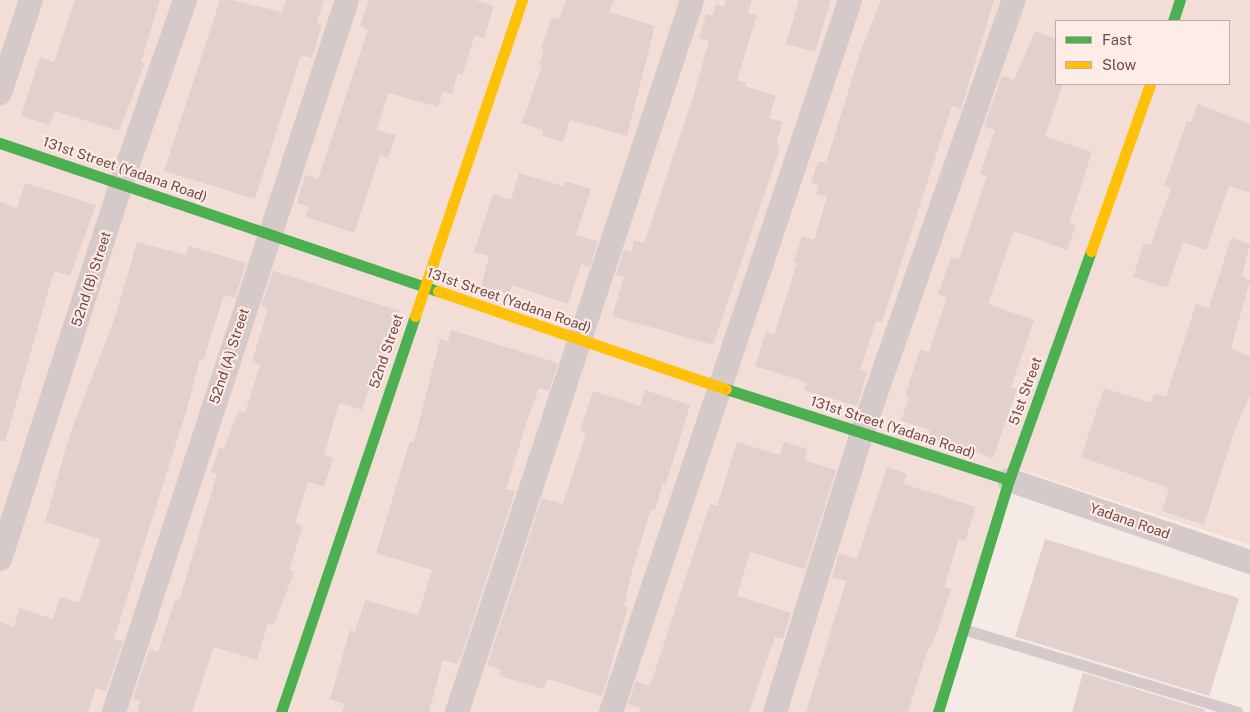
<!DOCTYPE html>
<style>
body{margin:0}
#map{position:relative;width:1250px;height:712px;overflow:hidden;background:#f6eae6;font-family:"Public Sans",sans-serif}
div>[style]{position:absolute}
.residential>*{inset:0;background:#f2ded7}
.building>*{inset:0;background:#e2d0ce;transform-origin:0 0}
.lane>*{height:11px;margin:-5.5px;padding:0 5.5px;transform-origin:5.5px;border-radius:5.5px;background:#d6c9c9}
.street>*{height:24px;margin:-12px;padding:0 12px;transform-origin:12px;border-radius:12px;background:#d6c9c9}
.fast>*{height:11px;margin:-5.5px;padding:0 5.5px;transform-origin:5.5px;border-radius:5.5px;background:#4caf50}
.slow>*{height:11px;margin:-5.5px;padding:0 5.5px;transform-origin:5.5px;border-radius:5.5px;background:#ffc107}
span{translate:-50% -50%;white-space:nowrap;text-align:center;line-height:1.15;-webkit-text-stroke:4px #ffece6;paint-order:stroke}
.street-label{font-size:14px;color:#724848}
.legend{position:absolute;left:1055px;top:20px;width:175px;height:65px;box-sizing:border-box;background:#ffece6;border:1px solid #c7aaa7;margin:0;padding:6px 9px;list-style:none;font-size:15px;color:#724848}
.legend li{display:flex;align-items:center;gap:10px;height:25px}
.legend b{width:25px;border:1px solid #c7aaa7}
</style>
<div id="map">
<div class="residential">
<i style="clip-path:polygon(evenodd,0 0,1250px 0,1250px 545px,1018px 469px,942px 712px,0 712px,0 0,1056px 21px,1229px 21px,1229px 84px,1056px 84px,1056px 21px)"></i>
</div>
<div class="building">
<i style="clip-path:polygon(75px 0,160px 0,141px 62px,145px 63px,119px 131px,55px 111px,50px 125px,21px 116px,40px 57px,54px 62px)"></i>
<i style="clip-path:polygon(220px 0,233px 0,282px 12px,286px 0,324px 0,317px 23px,322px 25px,312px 58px,301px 55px,255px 199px,164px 171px)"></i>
<i style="clip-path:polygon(369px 0,475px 0,494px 6px,484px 38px,475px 35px,462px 75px,458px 73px,452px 94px,443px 91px,438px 107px,388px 93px,377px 130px,396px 135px,388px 158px,380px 155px,354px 233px,306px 217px,309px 207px,297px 203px,305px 175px,318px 179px,368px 30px,360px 26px)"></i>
<i style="clip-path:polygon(566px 0,614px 0,609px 12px,655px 26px,627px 136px,570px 120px,563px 142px,542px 136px,543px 130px,522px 123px,542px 65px,539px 65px,544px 49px,541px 48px,552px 17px,559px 19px)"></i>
<i style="clip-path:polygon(726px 0,752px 0,748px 13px,757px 15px,737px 80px,746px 83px,745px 86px,776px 96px,769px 118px,783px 122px,777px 141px,780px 148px,713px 345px,612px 316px,624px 277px,616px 275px,624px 249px,631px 252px,634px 240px,644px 243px,693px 97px,709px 41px,699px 38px,706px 14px,712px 16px,716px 4px,724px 7px)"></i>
<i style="clip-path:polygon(799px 0,831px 0,815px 52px,786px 44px)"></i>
<i style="clip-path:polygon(881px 0,994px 0,961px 109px,952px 106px,882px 322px,876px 321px,860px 370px,867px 372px,857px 406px,804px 390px,806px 382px,755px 366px,766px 332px,774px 335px,797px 263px,794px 262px,802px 236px,814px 240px,827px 197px,816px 194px,819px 185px,811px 183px,818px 161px,826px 163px,861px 50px)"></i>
<i style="clip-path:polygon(1035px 31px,1056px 39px,1056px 84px,1063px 84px,1045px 136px,1092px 152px,1069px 223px,1076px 225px,1067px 250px,1014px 231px,988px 304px,1034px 320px,1011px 387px,1017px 389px,993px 458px,928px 437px,930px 430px,901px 421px,909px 397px,905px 396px,920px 349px,929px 352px,947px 297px,938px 294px,951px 257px,959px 259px,987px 176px,980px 174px,995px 130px,984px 127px,987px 118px,1002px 76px,1014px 80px)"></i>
<i style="clip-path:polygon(1198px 104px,1250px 124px,1250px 193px,1229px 186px,1206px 250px,1183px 242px,1167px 288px,1133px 277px,1144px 243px,1151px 245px,1171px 188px,1164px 186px,1187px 121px,1191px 122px)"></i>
<i style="clip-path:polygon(519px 173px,563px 186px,565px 181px,591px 189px,576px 235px,598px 241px,590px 267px,581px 264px,568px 304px,512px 285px,509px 294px,481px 286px,489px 256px,474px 252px,493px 194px,511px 200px)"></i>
<i style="clip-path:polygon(25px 183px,96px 205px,70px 276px,54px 271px,5px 442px,0 441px,0 202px,17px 208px)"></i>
<i style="clip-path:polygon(1231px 238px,1250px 244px,1242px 275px,1250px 281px,1231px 348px,1250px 357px,1250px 395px,1234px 432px,1204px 525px,1162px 511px,1169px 488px,1081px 457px,1104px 388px,1151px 403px,1154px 394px,1166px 397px,1196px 304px,1209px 308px)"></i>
<i style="clip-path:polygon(137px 242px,186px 255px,189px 246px,246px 263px,235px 298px,224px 295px,203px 361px,200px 359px,186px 412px,114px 639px,123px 641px,106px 691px,96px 688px,88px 712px,0 712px,0 622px,14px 627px,19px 608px,53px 619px,60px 597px,79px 603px,100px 539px,45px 522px,70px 434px,114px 320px)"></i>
<i style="clip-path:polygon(273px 271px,400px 311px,377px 381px,372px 379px,362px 410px,339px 403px,324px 455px,333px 458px,324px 487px,308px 482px,295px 523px,303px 526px,289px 570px,294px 572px,274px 625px,268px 623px,257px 660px,214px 647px,192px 712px,137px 712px,140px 701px,133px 699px,149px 649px,158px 652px,175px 600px,179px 601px,217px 474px,211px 472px,219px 447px,224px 449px,238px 411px,245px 413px,260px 365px,252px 362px,268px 308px,261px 306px)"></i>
<i style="clip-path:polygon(451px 330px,558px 363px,549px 391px,539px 388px,527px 421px,506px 489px,515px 491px,461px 657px,457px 664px,443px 660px,429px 712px,342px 712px,345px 704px,330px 699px,350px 630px,355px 632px,365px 600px,418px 615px,432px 570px,376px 553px,410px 441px,414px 442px,440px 339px,448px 341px)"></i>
<i style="clip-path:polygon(645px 390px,690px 405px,666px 484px,663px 483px,655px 510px,651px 509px,632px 571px,624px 606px,628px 607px,602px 696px,547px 679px,544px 689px,500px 676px,501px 670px,487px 665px,542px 498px,563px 504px,586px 433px,580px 431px,593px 391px,640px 406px)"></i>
<i style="clip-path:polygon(737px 442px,780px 455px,784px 442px,808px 449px,804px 460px,836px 470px,805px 569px,750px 552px,737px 596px,791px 613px,783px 639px,775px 637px,749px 712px,639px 712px,640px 708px,628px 704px,636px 681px,650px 686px,710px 504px,717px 506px)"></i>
<i style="clip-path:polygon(887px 467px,907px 474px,904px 484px,976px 507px,965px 541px,959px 539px,944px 587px,951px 589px,937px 633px,926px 655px,908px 712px,806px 712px,846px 581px,832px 577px,839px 553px,857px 559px)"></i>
<i style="left:1045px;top:539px;width:203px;height:102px;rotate:17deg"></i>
<i style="clip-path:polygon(1083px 673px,1206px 710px,1205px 712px,1072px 712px)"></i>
</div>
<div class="lane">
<i style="left:963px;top:629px;width:287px;rotate:16.8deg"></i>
</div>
<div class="street">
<i style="left:0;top:93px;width:98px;rotate:-71.6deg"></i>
<i style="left:1009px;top:480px;width:255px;rotate:18.8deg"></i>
<i style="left:0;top:559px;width:394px;rotate:-72.1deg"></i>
<i style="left:121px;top:184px;width:195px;rotate:-70.8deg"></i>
<i style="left:114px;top:712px;width:749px;rotate:-71.88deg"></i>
<i style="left:457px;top:712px;width:750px;rotate:-71.73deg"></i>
<i style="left:611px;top:712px;width:751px;rotate:-71.44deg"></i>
<i style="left:775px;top:712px;width:292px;rotate:-72.7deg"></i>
<i style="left:862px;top:433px;width:459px;rotate:-70.7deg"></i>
</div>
<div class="fast">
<i style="left:1173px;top:21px;width:22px;rotate:-72deg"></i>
<i style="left:0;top:143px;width:462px;rotate:18.7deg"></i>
<i style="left:726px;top:389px;width:297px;rotate:17.8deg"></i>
<i style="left:281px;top:712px;width:418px;rotate:-71.3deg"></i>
<i style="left:938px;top:712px;width:243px;rotate:-73deg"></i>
<i style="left:1009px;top:480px;width:243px;rotate:-70.3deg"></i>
</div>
<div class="slow">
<i style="left:1091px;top:251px;width:177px;rotate:-70.5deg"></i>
<i style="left:438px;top:291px;width:304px;rotate:18.8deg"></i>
<i style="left:415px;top:316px;width:334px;rotate:-71.3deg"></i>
</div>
<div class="street-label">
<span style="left:125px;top:169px;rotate:19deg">131st Street (Yadana Road)</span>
<span style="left:91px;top:279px;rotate:-72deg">52nd (B) Street</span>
<span style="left:509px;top:300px;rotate:19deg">131st Street (Yadana Road)</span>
<span style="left:386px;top:351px;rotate:-71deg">52nd Street</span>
<span style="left:229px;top:356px;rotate:-72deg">52nd (A) Street</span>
<span style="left:1025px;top:391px;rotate:-70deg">51st Street</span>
<span style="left:893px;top:427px;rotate:18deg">131st Street (Yadana Road)</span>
<span style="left:1130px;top:521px;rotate:19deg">Yadana Road</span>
</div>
<ul class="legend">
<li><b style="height:6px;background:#4caf50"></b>Fast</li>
<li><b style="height:6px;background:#ffc107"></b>Slow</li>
</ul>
</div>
